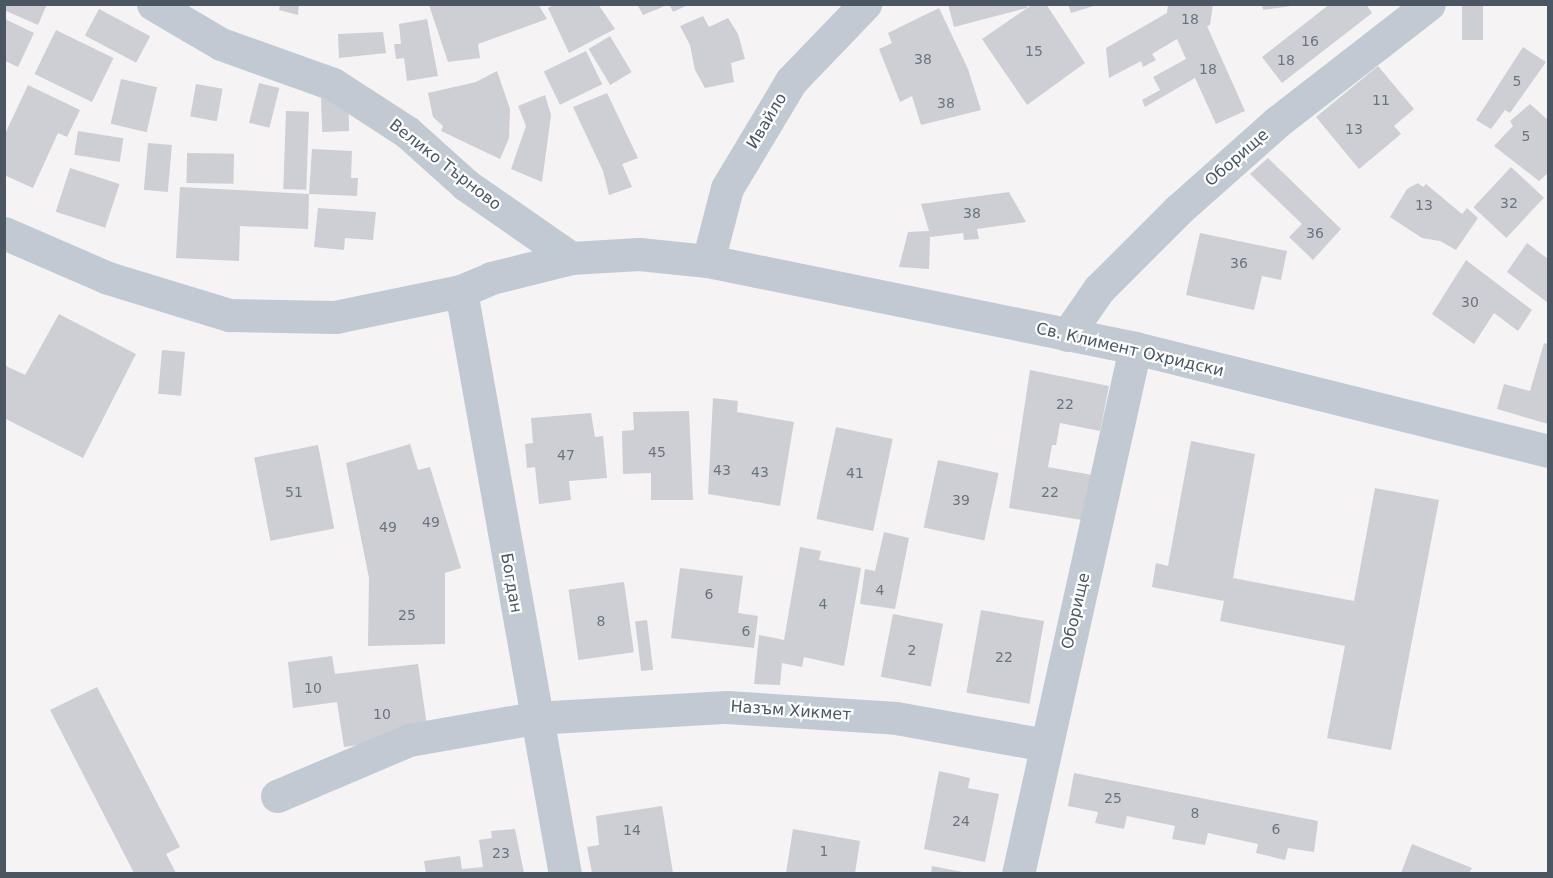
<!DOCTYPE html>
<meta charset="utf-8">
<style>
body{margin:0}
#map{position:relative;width:1553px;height:878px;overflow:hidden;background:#f5f3f3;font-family:"DejaVu Sans",sans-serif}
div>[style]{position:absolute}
.building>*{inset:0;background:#cdcfd5;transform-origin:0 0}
.minor>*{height:33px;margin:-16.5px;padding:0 16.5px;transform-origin:16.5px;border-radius:16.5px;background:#c1cad2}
span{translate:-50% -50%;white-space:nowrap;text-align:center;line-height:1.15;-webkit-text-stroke:4.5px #fff;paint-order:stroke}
.number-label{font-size:14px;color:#6b747e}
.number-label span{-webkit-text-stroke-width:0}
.street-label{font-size:16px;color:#4a5661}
.frame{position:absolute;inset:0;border:6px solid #4a5661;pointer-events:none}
</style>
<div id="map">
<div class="building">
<i style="clip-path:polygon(4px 4px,47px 4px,38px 25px,4px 10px)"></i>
<i style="clip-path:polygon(280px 4px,299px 4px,298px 15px,279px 10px)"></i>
<i style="clip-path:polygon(538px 4px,547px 19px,478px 44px,480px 58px,448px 62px,429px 5px)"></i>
<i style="clip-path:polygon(555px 4px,598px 4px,615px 29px,569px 53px,548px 8px)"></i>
<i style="clip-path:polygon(637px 4px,663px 4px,665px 6px,643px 15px)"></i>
<i style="clip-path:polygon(669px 4px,690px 4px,673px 12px)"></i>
<i style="clip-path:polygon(948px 4px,1027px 4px,1027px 8px,954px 27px)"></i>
<i style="clip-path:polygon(1033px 4px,1046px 4px,1085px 63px,1027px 105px,982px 39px)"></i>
<i style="clip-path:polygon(1068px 4px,1097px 4px,1097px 5px,1071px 13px)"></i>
<i style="clip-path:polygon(1168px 4px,1213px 4px,1210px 25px,1207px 26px,1245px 111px,1216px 124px,1195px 78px,1145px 107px,1142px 100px,1160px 90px,1153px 77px,1186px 59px,1177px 39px,1152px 54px,1156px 60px,1143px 67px,1141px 61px,1109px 78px,1106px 48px,1167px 13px)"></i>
<i style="clip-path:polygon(1262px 4px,1291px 4px,1291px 6px,1263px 10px)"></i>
<i style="clip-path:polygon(1330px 4px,1366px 4px,1372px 13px,1282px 83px,1262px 57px)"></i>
<i style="left:1462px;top:4px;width:21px;height:36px"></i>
<i style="clip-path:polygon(939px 8px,968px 69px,981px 110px,921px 125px,912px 96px,900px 102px,879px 49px,892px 43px,888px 33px)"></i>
<i style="left:99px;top:9px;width:58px;height:30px;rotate:28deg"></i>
<i style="clip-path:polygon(703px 16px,709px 27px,728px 18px,738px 34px,745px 59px,731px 63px,734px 82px,705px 88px,695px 70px,690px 45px,680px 26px)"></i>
<i style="clip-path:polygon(5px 19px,34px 33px,18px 67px,5px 61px)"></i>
<i style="clip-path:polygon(427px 19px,438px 76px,407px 81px,404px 58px,396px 59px,394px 44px,401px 44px,399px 24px)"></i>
<i style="left:56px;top:30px;width:64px;height:49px;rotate:26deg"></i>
<i style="clip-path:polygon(383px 32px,386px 53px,339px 58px,338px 34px)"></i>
<i style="left:610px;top:36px;width:42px;height:25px;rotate:59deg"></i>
<i style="clip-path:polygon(1523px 47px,1546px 62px,1510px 113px,1505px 110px,1491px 129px,1476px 120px)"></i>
<i style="left:586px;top:51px;width:37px;height:47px;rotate:64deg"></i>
<i style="clip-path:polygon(1378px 66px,1414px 109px,1394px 126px,1401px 134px,1359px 169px,1316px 117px)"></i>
<i style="clip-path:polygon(497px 71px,510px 109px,509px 138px,500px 159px,441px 131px,443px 126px,433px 117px,428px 93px,476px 82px)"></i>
<i style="left:121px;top:79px;width:37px;height:46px;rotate:13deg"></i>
<i style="left:259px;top:83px;width:21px;height:41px;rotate:14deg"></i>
<i style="left:196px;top:84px;width:27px;height:33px;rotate:10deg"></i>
<i style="clip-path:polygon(28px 85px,80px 110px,67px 137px,58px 133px,33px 188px,4px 175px,4px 136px)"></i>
<i style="clip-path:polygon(607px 93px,638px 158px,622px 164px,632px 187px,609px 195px,603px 171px,573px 107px)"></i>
<i style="clip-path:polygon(545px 95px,551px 115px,542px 182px,511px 169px,526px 126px,518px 106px)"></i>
<i style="left:348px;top:97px;width:34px;height:27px;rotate:88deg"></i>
<i style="clip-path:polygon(1530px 104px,1548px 120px,1548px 173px,1539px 181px,1494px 146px,1513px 126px,1510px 121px)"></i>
<i style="left:286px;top:111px;width:23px;height:78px;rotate:2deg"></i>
<i style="left:78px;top:131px;width:46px;height:24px;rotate:9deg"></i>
<i style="left:148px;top:143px;width:24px;height:47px;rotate:5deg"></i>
<i style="clip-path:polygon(312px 149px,352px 151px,351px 178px,358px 178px,357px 196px,309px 194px,308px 229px,240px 226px,239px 261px,176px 258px,180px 187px,309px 194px)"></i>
<i style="left:187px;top:153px;width:47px;height:30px;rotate:1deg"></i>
<i style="clip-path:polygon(1268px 158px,1341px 229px,1313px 260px,1289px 237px,1302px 224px,1250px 174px)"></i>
<i style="left:1511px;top:167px;width:45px;height:55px;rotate:43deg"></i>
<i style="left:70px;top:168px;width:52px;height:46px;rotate:18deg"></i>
<i style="clip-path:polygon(1418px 183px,1423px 187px,1426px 184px,1462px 214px,1467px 208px,1478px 218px,1456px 250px,1440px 241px,1422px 238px,1390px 217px,1407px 189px)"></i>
<i style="clip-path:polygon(1009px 192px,1026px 222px,977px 229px,979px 239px,964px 240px,963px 233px,930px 237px,929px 269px,899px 267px,908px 232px,929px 231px,921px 204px)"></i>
<i style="clip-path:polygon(318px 208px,376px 212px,373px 240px,345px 238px,344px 250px,314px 247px)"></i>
<i style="clip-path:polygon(1200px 233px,1287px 251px,1281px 280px,1262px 276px,1254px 310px,1186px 295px)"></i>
<i style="clip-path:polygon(1527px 243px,1548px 259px,1548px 303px,1507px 272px)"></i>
<i style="clip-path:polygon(1466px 260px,1532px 310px,1518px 331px,1494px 313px,1474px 344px,1432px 314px)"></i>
<i style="clip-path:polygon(59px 314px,136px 354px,83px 458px,4px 418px,4px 365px,25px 375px)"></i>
<i style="clip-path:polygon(1544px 343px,1548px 344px,1548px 424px,1497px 409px,1504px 384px,1530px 391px)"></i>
<i style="left:162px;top:350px;width:23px;height:44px;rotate:5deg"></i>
<i style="clip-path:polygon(1030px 370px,1109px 386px,1100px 431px,1060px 423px,1056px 445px,1052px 445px,1048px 467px,1092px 475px,1082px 520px,1009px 508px)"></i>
<i style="clip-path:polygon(713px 398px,738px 401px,737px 412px,794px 422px,780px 506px,708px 494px)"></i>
<i style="clip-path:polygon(689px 411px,693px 500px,651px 500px,651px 473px,623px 474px,622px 431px,634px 430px,633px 412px)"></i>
<i style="clip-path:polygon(591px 413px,595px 437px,603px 436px,607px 478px,569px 481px,571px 500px,539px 504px,535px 467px,527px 468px,525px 444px,533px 443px,531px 418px)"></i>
<i style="left:836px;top:427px;width:58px;height:94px;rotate:12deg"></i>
<i style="clip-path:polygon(1191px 441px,1255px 454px,1233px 578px,1354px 601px,1375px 488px,1439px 500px,1391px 750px,1327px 738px,1345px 646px,1220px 621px,1224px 601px,1152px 587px,1156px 563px,1168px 566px)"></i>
<i style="clip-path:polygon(410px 444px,418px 470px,430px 467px,461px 568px,445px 573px,445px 644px,368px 646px,369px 578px,346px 463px)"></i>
<i style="left:318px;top:445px;width:85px;height:65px;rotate:79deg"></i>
<i style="left:938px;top:460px;width:62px;height:69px;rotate:12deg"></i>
<i style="clip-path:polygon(884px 532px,909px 538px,895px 609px,860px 604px,865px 569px,875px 571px)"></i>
<i style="clip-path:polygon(800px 547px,821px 551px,819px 560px,861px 568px,844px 666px,804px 657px,802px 667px,782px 663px,780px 685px,754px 684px,759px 635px,784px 640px)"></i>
<i style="clip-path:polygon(680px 568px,743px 576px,738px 613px,758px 616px,754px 648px,671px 638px)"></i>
<i style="left:624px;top:582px;width:71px;height:56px;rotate:82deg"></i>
<i style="left:981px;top:610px;width:64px;height:84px;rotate:10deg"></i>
<i style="left:893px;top:614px;width:51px;height:64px;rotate:11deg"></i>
<i style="left:647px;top:620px;width:50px;height:12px;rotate:83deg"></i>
<i style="clip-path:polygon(332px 656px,335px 674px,418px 664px,427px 726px,399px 739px,344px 747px,337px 702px,293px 708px,288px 662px)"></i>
<i style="clip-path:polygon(97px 687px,180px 847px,166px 854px,176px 873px,134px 873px,50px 710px)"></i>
<i style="clip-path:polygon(939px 771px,970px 778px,968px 788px,999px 794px,985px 862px,924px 849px)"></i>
<i style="clip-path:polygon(1074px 773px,1318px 821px,1314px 852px,1288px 848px,1285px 860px,1256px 853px,1258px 844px,1208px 833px,1205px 845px,1172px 839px,1175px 826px,1127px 816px,1124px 829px,1095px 823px,1098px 812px,1068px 806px)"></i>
<i style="clip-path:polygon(662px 806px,673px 873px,592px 873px,587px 847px,599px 845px,596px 816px)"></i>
<i style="clip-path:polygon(515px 829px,524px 873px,426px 873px,424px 861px,460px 856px,462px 869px,483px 867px,479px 840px,492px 838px,491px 831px)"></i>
<i style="clip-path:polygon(793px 829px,860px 841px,855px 873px,786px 873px)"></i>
<i style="clip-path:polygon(1412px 844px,1472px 868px,1469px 873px,1401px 873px)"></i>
<i style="clip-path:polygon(932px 866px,963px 872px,963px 873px,931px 873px)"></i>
</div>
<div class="minor">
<i style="left:153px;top:4px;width:79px;rotate:30.5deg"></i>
<i style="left:221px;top:44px;width:119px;rotate:19.7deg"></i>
<i style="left:333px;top:84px;width:88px;rotate:33deg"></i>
<i style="left:407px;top:132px;width:79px;rotate:41.9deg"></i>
<i style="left:466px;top:185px;width:128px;rotate:34.8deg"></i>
<i style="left:4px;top:233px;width:113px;rotate:23.4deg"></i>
<i style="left:108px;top:278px;width:127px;rotate:17deg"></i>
<i style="left:229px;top:315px;width:106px;rotate:1.1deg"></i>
<i style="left:335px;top:317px;width:129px;rotate:-11.7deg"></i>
<i style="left:461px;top:291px;width:33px;rotate:-23deg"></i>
<i style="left:491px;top:278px;width:82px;rotate:-14deg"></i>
<i style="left:571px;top:258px;width:68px;rotate:-3.4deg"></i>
<i style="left:639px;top:254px;width:69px;rotate:5.8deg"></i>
<i style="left:708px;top:261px;width:436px;rotate:11.5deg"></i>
<i style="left:1135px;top:348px;width:426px;rotate:14deg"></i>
<i style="left:708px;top:261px;width:75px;rotate:-75.4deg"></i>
<i style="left:727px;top:188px;width:125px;rotate:-59.1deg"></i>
<i style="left:791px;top:81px;width:107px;rotate:-46.1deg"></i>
<i style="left:461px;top:291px;width:592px;rotate:79.89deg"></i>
<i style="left:1067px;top:335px;width:56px;rotate:-55.2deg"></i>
<i style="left:1099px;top:289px;width:112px;rotate:-45deg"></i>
<i style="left:1178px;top:210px;width:132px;rotate:-41.6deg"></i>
<i style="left:1277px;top:122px;width:192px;rotate:-37.8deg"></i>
<i style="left:277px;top:796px;width:143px;rotate:-23deg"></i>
<i style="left:409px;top:740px;width:127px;rotate:-10deg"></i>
<i style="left:534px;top:718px;width:193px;rotate:-3.3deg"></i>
<i style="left:727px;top:707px;width:169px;rotate:3.7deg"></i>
<i style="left:896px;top:718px;width:152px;rotate:10.2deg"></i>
<i style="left:1018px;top:874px;width:539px;rotate:-77.46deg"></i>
</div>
<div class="number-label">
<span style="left:1190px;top:19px">18</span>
<span style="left:1310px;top:41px">16</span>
<span style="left:1034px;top:51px">15</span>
<span style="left:923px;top:59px">38</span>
<span style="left:1286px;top:60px">18</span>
<span style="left:1208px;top:69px">18</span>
<span style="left:1517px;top:81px">5</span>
<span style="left:1381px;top:100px">11</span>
<span style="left:946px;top:103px">38</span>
<span style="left:1354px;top:129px">13</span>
<span style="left:1526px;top:136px">5</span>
<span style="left:1509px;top:203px">32</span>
<span style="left:1424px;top:205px">13</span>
<span style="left:972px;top:213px">38</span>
<span style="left:1315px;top:233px">36</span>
<span style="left:1239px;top:263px">36</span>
<span style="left:1470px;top:302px">30</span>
<span style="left:1065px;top:404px">22</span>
<span style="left:657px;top:452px">45</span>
<span style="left:566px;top:455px">47</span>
<span style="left:722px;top:470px">43</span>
<span style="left:760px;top:472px">43</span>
<span style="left:855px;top:473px">41</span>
<span style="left:294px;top:492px">51</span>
<span style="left:1050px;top:492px">22</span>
<span style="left:961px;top:500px">39</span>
<span style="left:431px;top:522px">49</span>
<span style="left:388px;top:527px">49</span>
<span style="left:880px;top:590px">4</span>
<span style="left:709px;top:594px">6</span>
<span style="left:823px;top:604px">4</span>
<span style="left:407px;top:615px">25</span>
<span style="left:601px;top:621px">8</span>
<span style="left:746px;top:631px">6</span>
<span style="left:912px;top:650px">2</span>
<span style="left:1004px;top:657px">22</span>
<span style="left:313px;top:688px">10</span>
<span style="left:382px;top:714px">10</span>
<span style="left:1113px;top:798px">25</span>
<span style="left:1195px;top:813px">8</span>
<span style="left:961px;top:821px">24</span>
<span style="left:1276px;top:829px">6</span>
<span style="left:632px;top:830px">14</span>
<span style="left:824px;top:851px">1</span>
<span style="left:501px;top:853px">23</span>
</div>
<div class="street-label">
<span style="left:767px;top:121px;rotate:-59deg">Ивайло</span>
<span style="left:1237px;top:158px;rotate:-41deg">Оборище</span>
<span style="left:445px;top:165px;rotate:38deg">Велико Търново</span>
<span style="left:1130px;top:350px;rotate:13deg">Св. Климент Охридски</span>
<span style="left:511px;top:583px;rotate:80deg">Богдан</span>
<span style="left:1076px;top:611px;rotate:-77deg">Оборище</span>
<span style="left:791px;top:711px;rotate:4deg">Назъм Хикмет</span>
</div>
<div class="frame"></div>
</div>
